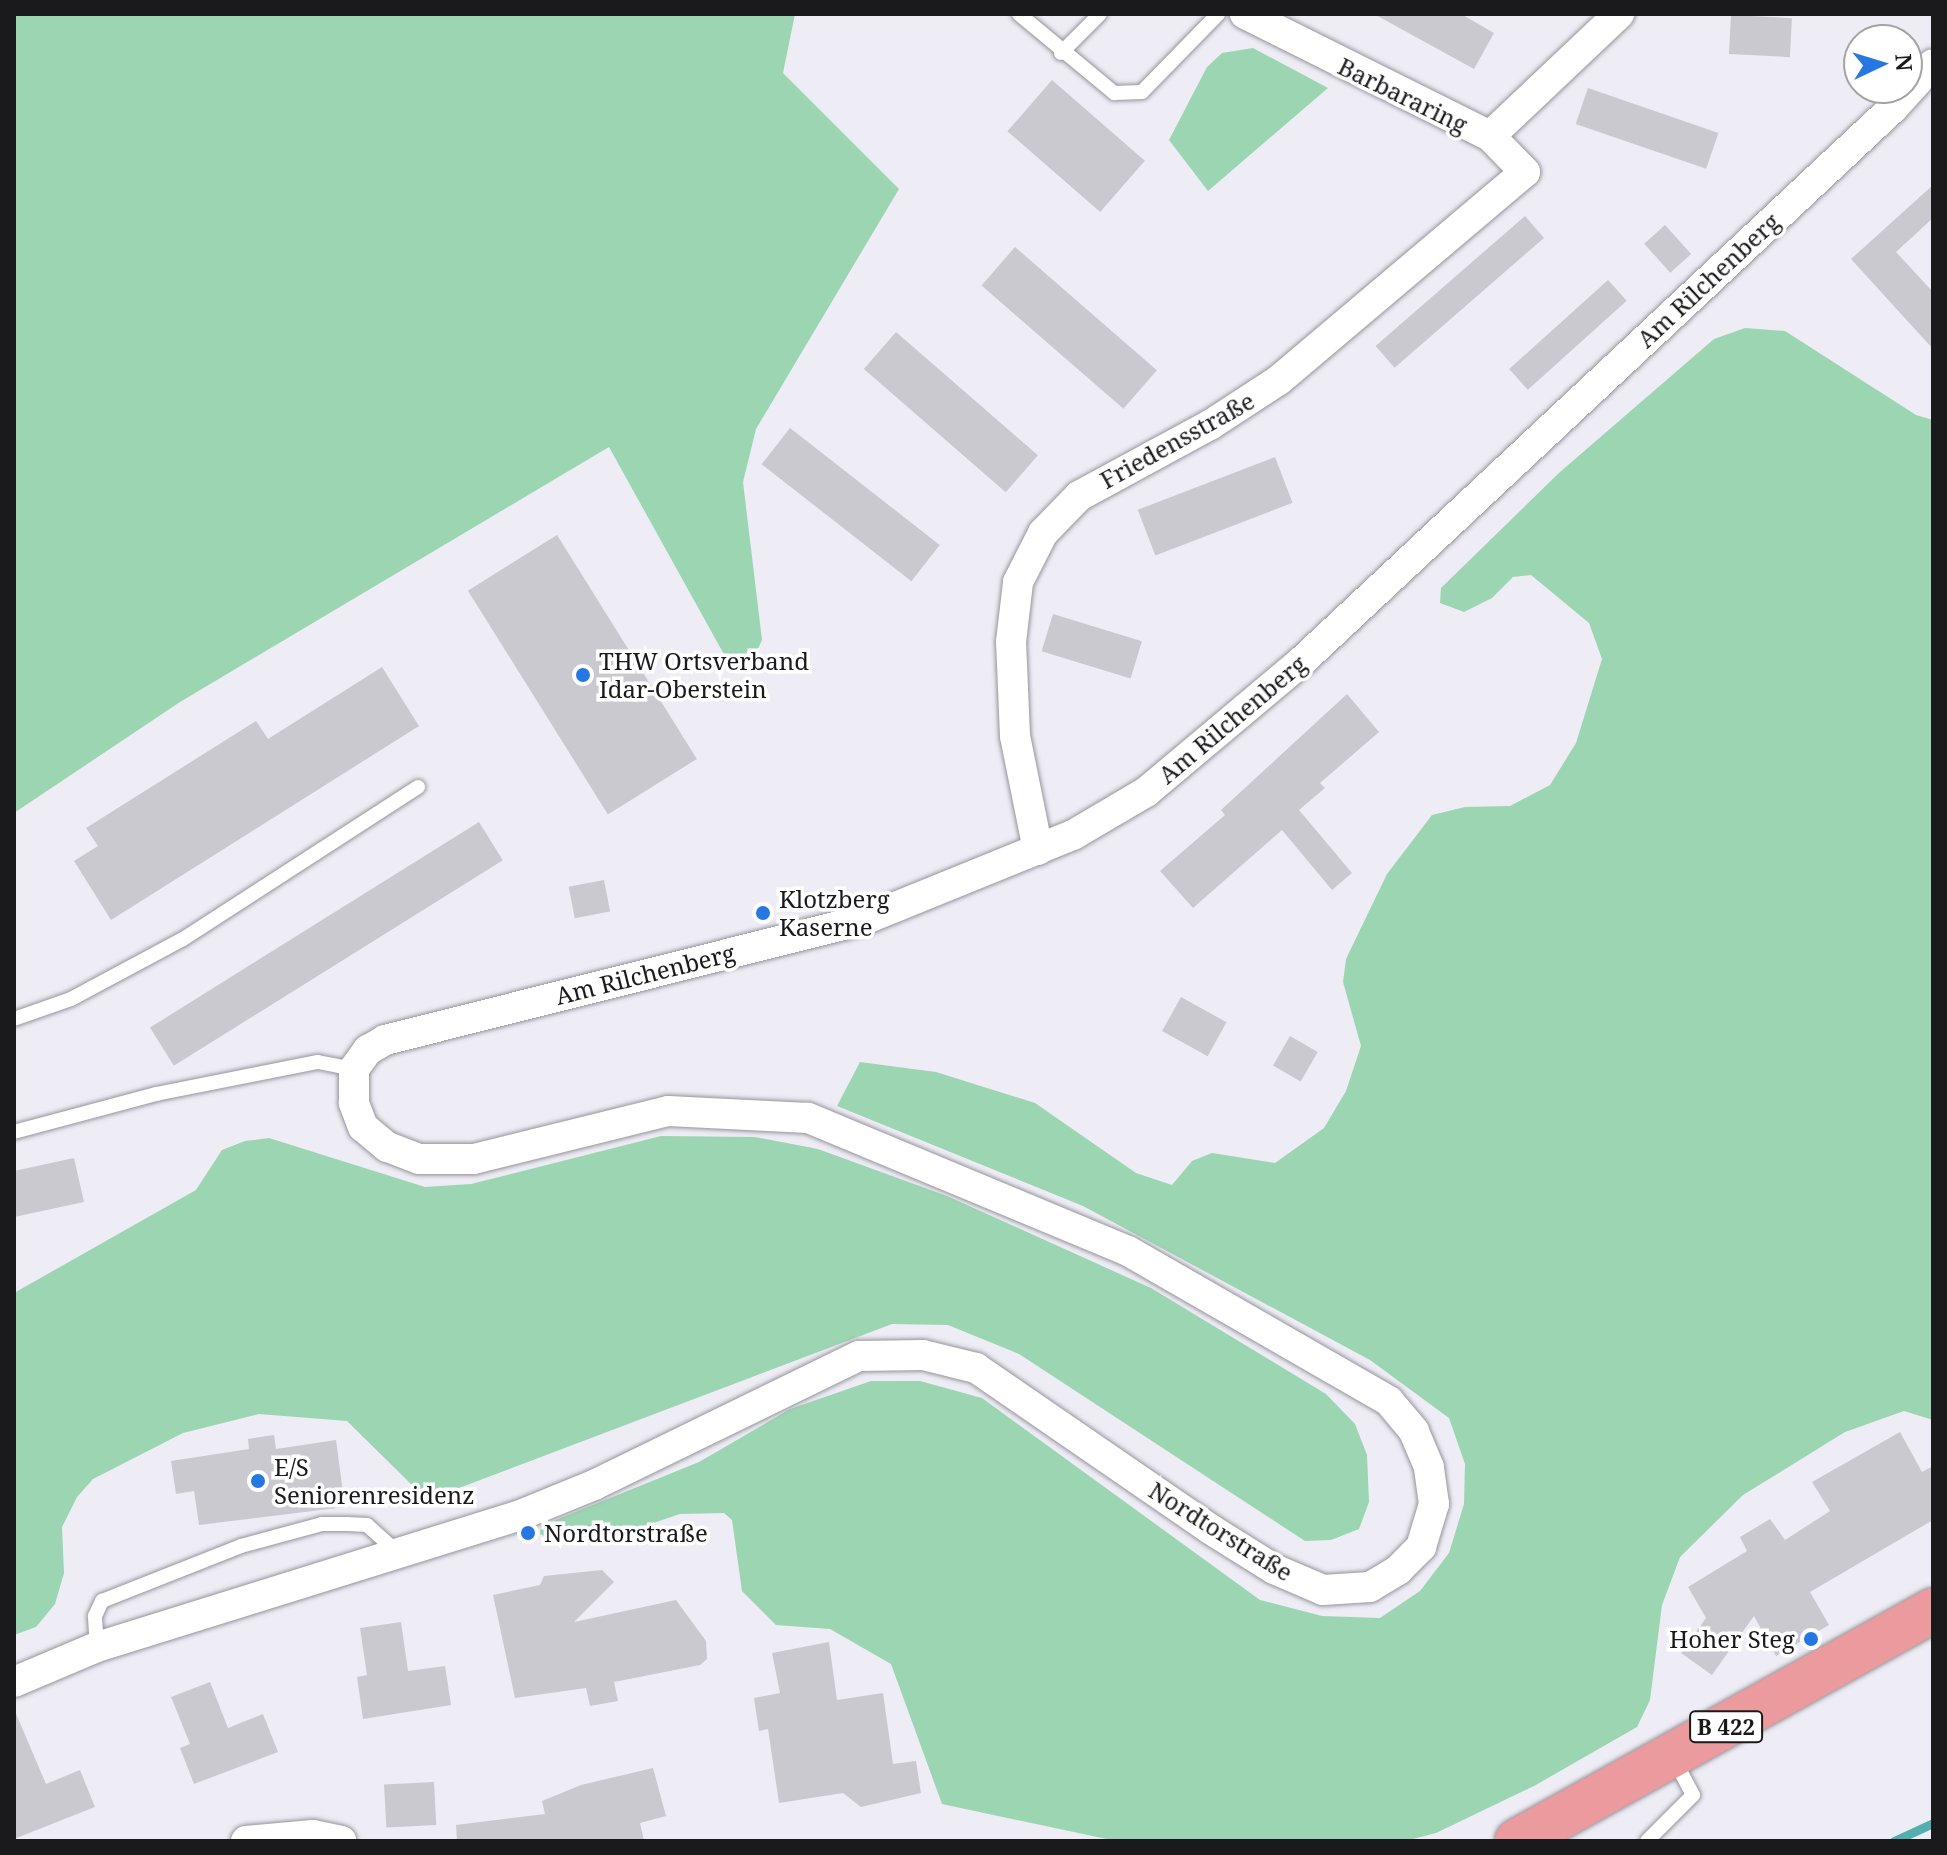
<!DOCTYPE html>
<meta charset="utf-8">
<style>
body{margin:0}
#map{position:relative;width:1947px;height:1855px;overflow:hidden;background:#eeecf4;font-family:"Noto Serif",serif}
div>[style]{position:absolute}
.green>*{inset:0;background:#9cd5b2}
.stream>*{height:9px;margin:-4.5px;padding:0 4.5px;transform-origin:4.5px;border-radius:4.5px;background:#52aeaf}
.building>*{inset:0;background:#cac9d0;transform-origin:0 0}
.roads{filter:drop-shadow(0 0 2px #96949c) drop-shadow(0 0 2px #96949c)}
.service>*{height:14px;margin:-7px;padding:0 7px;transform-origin:7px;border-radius:7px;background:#fff}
.minor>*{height:30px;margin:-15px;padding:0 15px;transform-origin:15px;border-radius:15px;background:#fff}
.primary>*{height:44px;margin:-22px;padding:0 22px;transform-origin:22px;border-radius:22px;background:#eb9b9d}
.dots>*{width:22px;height:22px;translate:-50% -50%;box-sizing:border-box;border:4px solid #fff;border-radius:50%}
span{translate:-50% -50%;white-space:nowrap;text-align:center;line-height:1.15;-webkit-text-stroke:7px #fff;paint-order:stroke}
.shield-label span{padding:2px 6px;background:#fff;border:2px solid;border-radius:6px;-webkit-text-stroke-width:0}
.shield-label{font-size:22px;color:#1a1a1d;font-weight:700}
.street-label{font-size:24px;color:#1a1a1d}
.poi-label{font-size:24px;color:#1a1a1d}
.left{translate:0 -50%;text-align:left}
.right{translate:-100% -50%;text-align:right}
.frame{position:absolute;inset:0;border:16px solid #1a1a1d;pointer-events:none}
.north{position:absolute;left:1843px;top:24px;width:80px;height:80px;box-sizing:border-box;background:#fff;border:2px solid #a3a3a5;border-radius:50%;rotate:86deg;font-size:22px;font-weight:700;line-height:32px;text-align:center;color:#1a1a1d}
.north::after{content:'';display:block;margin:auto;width:28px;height:36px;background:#2777e2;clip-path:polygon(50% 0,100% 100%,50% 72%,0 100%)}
</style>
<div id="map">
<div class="green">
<i style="clip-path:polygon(14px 14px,795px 14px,783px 73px,899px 189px,756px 429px,743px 482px,762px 640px,752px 662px,731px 667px,609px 447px,180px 702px,14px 813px)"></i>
<i style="clip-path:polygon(1253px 48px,1328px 88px,1208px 191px,1169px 140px,1207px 67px,1222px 53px)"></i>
<i style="clip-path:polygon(1745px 328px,1785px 331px,1916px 415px,1933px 420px,1933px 1420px,1904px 1411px,1845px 1432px,1743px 1495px,1680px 1557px,1662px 1605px,1650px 1700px,1637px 1727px,1534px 1786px,1436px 1833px,1405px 1841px,1116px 1841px,942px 1804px,891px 1664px,830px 1629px,776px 1625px,742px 1591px,732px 1520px,724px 1513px,680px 1514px,621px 1534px,552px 1540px,540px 1534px,541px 1526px,699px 1462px,790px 1409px,871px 1381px,920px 1381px,982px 1398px,1260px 1600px,1322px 1616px,1380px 1618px,1420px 1591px,1449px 1553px,1464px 1504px,1465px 1464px,1449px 1418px,1370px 1360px,1083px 1206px,837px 1106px,860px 1062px,936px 1072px,1035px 1103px,1136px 1173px,1172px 1185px,1192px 1161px,1212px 1153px,1275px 1163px,1324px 1128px,1346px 1091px,1361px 1046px,1343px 982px,1346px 959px,1387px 874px,1432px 815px,1465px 807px,1510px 806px,1550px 785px,1576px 743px,1602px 659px,1589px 623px,1531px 575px,1513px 577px,1492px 598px,1464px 612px,1440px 603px,1441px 588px,1560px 472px,1714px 339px)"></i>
<i style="clip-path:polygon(661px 1136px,755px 1137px,818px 1149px,947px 1196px,1151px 1288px,1326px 1394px,1355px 1424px,1367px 1455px,1369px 1502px,1359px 1529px,1331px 1540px,1305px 1541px,1019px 1354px,948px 1325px,892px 1324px,451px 1491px,418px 1491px,347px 1421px,259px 1414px,183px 1433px,93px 1479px,77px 1497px,62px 1527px,64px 1573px,55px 1604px,36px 1627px,14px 1635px,14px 1293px,196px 1190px,222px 1150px,245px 1141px,269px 1138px,425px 1187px,471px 1184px)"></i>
</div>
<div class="stream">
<i style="left:1894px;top:1841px;width:43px;rotate:-24.8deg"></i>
</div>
<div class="building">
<i style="clip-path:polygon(1374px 14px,1461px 14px,1494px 33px,1474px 69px)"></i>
<i style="left:1731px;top:15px;width:61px;height:39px;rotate:3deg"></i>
<i style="left:1052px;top:80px;width:123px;height:68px;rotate:41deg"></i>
<i style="left:1588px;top:88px;width:138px;height:38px;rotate:19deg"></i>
<i style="clip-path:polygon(1933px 185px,1933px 218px,1896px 252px,1933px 292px,1933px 349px,1851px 259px)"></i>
<i style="left:1525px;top:216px;width:29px;height:198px;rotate:49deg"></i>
<i style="left:1665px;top:225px;width:39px;height:28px;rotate:48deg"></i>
<i style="left:1015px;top:247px;width:188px;height:51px;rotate:41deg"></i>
<i style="left:1608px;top:280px;width:28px;height:133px;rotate:48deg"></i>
<i style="left:896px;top:332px;width:188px;height:49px;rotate:41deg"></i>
<i style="left:790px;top:428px;width:190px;height:46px;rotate:38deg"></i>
<i style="left:1275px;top:457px;width:49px;height:147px;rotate:69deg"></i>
<i style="left:557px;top:535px;width:264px;height:105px;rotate:58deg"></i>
<i style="left:1053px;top:614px;width:93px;height:39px;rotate:17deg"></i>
<i style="clip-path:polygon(382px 667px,419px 726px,111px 920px,74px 861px,98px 846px,86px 828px,256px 721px,268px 739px)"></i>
<i style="clip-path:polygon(1347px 694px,1379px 732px,1320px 783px,1325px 788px,1299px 810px,1352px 873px,1332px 890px,1282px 830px,1193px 908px,1160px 871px,1225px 815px,1221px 810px)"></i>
<i style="left:479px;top:822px;width:45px;height:388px;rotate:58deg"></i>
<i style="left:604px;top:880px;width:32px;height:36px;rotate:79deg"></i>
<i style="left:1181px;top:997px;width:52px;height:39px;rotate:29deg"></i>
<i style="left:1290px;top:1036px;width:32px;height:34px;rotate:30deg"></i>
<i style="clip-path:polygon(74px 1158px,84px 1202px,14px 1217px,14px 1171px)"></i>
<i style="clip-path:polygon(1900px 1432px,1922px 1472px,1933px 1466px,1933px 1520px,1810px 1592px,1829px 1625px,1776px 1656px,1754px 1616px,1712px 1675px,1681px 1653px,1706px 1618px,1688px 1587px,1747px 1551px,1740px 1537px,1770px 1519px,1785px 1540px,1830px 1511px,1812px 1482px)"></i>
<i style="clip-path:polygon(274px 1435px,276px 1449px,336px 1440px,345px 1507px,199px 1525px,194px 1491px,176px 1494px,171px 1461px,249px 1449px,248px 1439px)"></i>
<i style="clip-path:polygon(602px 1570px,614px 1582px,574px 1622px,676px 1600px,706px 1641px,707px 1659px,700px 1665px,614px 1682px,618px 1701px,590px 1706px,586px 1688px,515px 1698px,493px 1595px,540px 1585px,544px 1576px)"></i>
<i style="clip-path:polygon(401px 1622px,408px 1671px,445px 1666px,451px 1705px,363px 1719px,357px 1677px,367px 1675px,360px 1628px)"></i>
<i style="clip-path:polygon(829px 1642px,837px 1700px,883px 1693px,893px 1764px,916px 1761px,921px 1793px,861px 1807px,843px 1793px,779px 1803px,768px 1729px,759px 1731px,754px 1698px,780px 1693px,772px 1653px)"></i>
<i style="clip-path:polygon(210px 1682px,228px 1728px,263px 1714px,278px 1752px,194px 1784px,180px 1748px,190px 1744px,171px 1697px)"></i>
<i style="clip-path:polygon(14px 1709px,46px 1784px,80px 1770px,95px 1807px,14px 1839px)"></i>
<i style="clip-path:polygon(653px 1768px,666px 1816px,640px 1823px,644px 1841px,457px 1841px,456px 1825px,545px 1814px,542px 1801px,581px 1785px)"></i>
<i style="left:434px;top:1782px;width:43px;height:50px;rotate:87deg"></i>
</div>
<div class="roads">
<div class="service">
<i style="left:1019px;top:14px;width:124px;rotate:39.7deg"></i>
<i style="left:1114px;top:93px;width:28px;rotate:-2deg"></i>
<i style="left:1142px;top:92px;width:109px;rotate:-45.7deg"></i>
<i style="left:1061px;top:53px;width:55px;rotate:-45deg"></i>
<i style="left:14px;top:1019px;width:60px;rotate:-19.3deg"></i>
<i style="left:71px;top:999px;width:127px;rotate:-28.2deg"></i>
<i style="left:183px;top:939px;width:280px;rotate:-32.9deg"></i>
<i style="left:14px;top:1132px;width:147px;rotate:-15deg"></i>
<i style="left:156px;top:1094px;width:165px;rotate:-11.2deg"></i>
<i style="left:318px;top:1062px;width:37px;rotate:11deg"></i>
<i style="left:97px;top:1647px;width:31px;rotate:-94deg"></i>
<i style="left:95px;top:1616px;width:17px;rotate:-65deg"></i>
<i style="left:102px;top:1601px;width:149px;rotate:-21.6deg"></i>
<i style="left:241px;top:1546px;width:84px;rotate:-15.2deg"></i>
<i style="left:322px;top:1524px;width:25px"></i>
<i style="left:347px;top:1524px;width:20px;rotate:3deg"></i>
<i style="left:367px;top:1525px;width:40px;rotate:42deg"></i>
<i style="left:1647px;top:1841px;width:65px;rotate:-45deg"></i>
<i style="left:1693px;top:1795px;width:38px;rotate:-118deg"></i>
</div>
<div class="minor">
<i style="left:1490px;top:136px;width:178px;rotate:-43.4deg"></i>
<i style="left:1038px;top:850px;width:116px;rotate:-101.4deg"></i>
<i style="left:1015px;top:736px;width:94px;rotate:-92.4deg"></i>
<i style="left:1011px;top:642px;width:60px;rotate:-83.3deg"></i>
<i style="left:1018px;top:582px;width:55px;rotate:-63deg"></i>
<i style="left:1043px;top:533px;width:52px;rotate:-45.8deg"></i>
<i style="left:1079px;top:496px;width:149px;rotate:-28.5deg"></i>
<i style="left:1210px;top:425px;width:82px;rotate:-33.1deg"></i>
<i style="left:1279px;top:380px;width:322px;rotate:-40.2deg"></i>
<i style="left:1525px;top:172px;width:50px;rotate:-134.2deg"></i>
<i style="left:1490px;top:136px;width:274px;rotate:-153.5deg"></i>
<i style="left:14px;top:1682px;width:90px;rotate:-22.9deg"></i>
<i style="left:97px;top:1647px;width:446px;rotate:-17.3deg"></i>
<i style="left:523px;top:1514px;width:77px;rotate:-22.2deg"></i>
<i style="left:594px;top:1485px;width:295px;rotate:-26deg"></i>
<i style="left:859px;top:1356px;width:64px;rotate:-0.9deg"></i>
<i style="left:923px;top:1355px;width:55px;rotate:13.8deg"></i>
<i style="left:976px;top:1368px;width:284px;rotate:34.5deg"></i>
<i style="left:1210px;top:1529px;width:75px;rotate:32deg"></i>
<i style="left:1274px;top:1569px;width:53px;rotate:23.2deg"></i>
<i style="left:1323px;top:1590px;width:47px;rotate:-3.7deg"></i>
<i style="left:1370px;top:1587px;width:33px;rotate:-31deg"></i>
<i style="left:1398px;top:1570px;width:33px;rotate:-45deg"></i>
<i style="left:1421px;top:1547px;width:45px;rotate:-73.2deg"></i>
<i style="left:1434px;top:1504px;width:37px;rotate:-98deg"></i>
<i style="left:1429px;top:1467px;width:39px;rotate:-113deg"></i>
<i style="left:1414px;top:1431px;width:39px;rotate:-130deg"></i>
<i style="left:1389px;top:1401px;width:301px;rotate:-150.1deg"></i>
<i style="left:1128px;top:1251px;width:347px;rotate:-157.4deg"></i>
<i style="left:808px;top:1118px;width:140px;rotate:-177.1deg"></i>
<i style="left:668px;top:1111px;width:200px;rotate:166.1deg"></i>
<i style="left:474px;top:1159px;width:55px;rotate:180deg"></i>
<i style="left:419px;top:1159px;width:34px;rotate:-159deg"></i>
<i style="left:387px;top:1147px;width:31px;rotate:-140deg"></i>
<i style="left:363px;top:1127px;width:26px;rotate:-111deg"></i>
<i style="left:354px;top:1103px;width:34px;rotate:-90deg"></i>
<i style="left:354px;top:1069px;width:24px;rotate:-54deg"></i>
<i style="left:368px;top:1050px;width:20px;rotate:-30deg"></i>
<i style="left:385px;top:1040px;width:496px;rotate:-14.1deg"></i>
<i style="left:866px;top:919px;width:223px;rotate:-22.1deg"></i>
<i style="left:1073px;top:835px;width:85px;rotate:-30.5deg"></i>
<i style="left:1146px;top:792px;width:202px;rotate:-40deg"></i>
<i style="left:1301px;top:662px;width:811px;rotate:-43.1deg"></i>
<i style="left:1893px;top:108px;width:59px;rotate:-47.7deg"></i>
<i style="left:246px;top:1841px;width:67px;rotate:-5.1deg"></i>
<i style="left:313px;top:1835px;width:29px;rotate:12deg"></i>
</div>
<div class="primary">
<i style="left:1517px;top:1841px;width:476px;rotate:-29deg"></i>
</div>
</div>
<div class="dots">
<i style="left:583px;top:675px;background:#2777e2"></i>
<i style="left:763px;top:913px;background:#2777e2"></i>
<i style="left:258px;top:1481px;background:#2777e2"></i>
<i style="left:528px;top:1533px;background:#2777e2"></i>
<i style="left:1811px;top:1639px;background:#2777e2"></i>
</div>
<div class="shield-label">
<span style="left:1726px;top:1727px">B 422</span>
</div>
<div class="street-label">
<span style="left:1403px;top:95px;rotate:26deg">Barbararing</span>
<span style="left:1708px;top:280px;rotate:-43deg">Am Rilchenberg</span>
<span style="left:1177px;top:440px;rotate:-29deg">Friedensstraße</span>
<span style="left:1232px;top:719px;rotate:-40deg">Am Rilchenberg</span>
<span style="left:645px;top:974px;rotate:-14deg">Am Rilchenberg</span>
<span style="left:1221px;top:1531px;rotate:32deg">Nordtorstraße</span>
</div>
<div class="poi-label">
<span class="left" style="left:599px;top:675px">THW Ortsverband<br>Idar-Oberstein</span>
<span class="left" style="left:779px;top:913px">Klotzberg<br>Kaserne</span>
<span class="left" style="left:274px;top:1481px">E/S<br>Seniorenresidenz</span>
<span class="left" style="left:544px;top:1533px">Nordtorstraße</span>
<span class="right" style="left:1795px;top:1639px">Hoher Steg</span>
</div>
<div class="frame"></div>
<div class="north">N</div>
</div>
